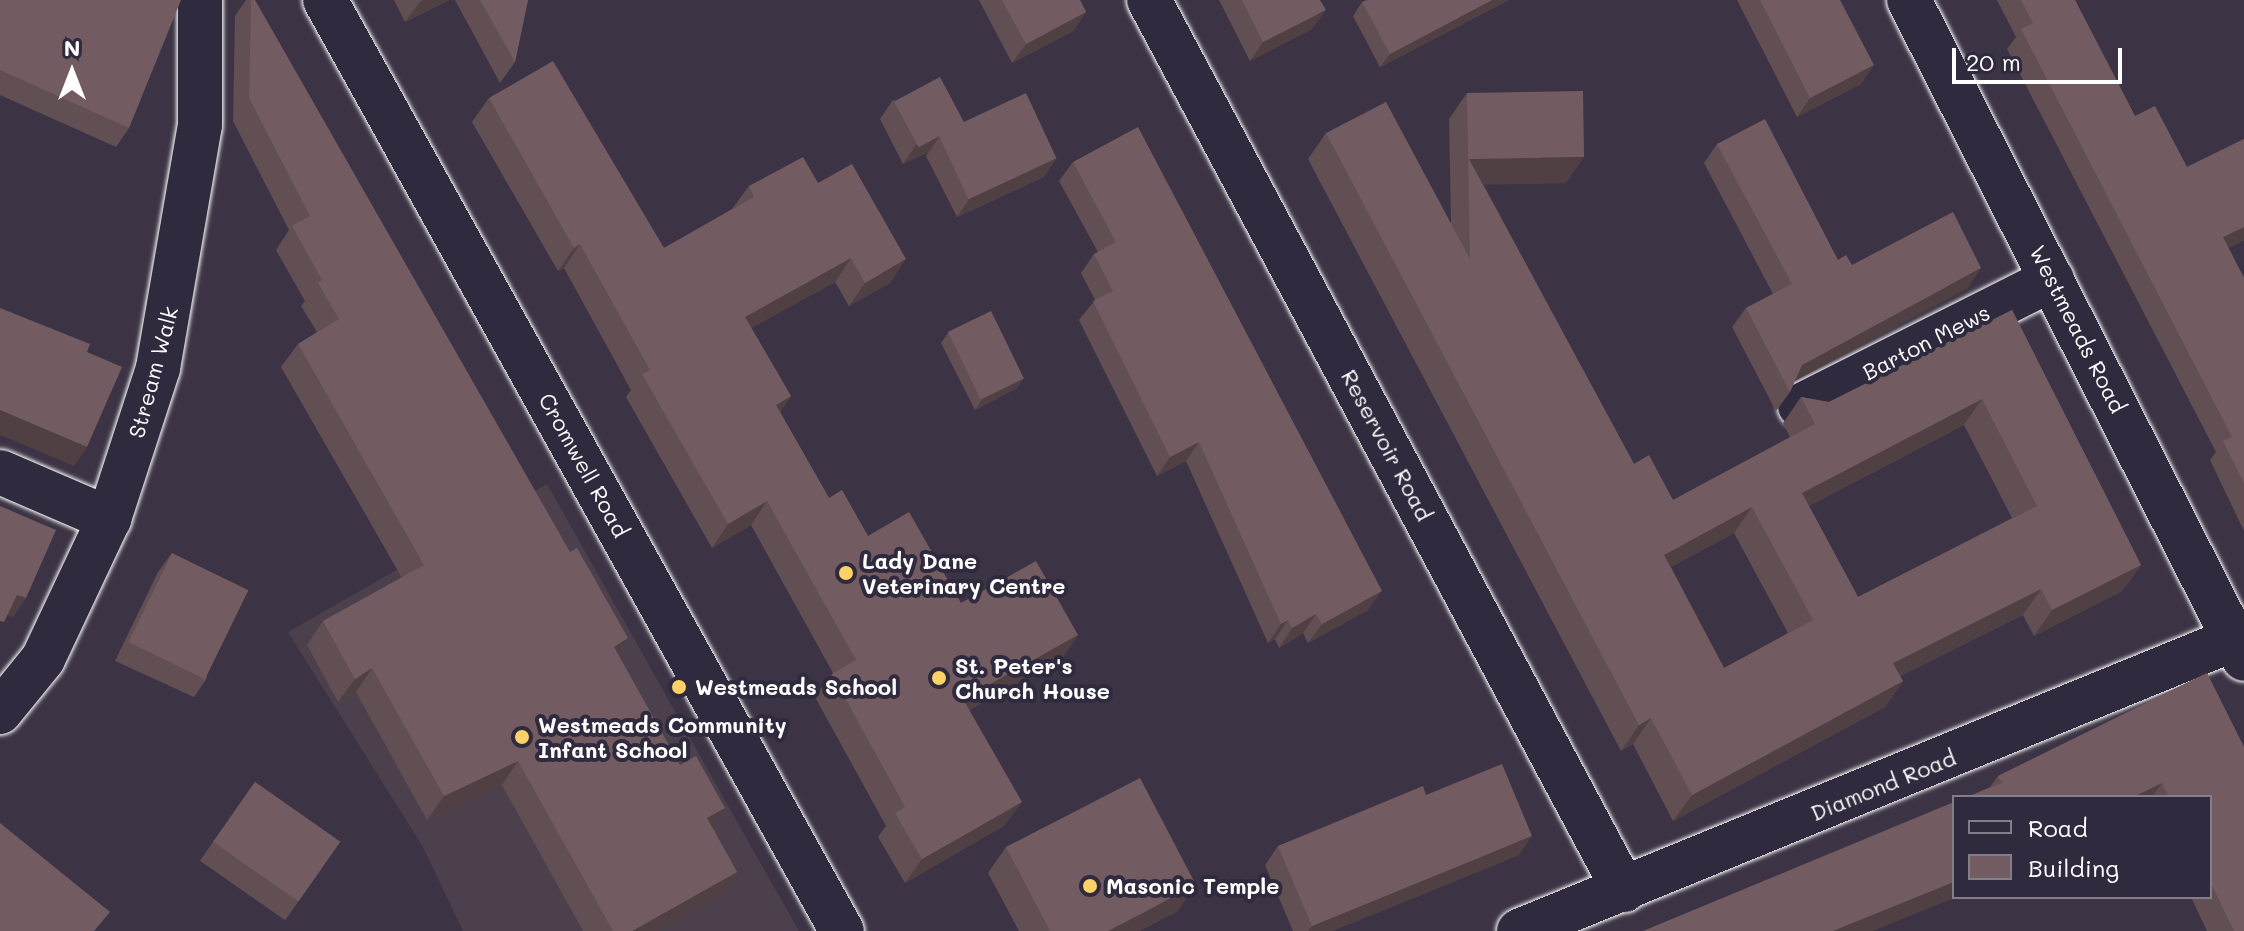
<!DOCTYPE html>
<style>
body{margin:0}
#map{position:relative;width:2244px;height:931px;overflow:hidden;background:#3c3444;font-family:Mali,sans-serif}
div>[style]{position:absolute}
.built>*{inset:0;background:#4c404d}
.roads{filter:drop-shadow(0 0 2px #fff) drop-shadow(0 0 2px #fff)}
.minor>*{height:44px;margin:-22px;padding:0 22px;transform-origin:22px;border-radius:22px;background:#2f2a3d}
.wall>*{inset:0;background:#624f53;transform-origin:0 0}
.shaded-wall>*{inset:0;background:#504044}
.building>*{inset:0;background:#725c61;transform-origin:0 0}
.dots>*{width:22px;height:22px;translate:-50% -50%;box-sizing:border-box;border:4px solid #2f2a3d;border-radius:50%}
span{translate:-50% -50%;white-space:nowrap;text-align:center;line-height:1.15;-webkit-text-stroke:8px #2f2a3d;paint-order:stroke}
.street-label{font-size:22px;color:#fff}
.poi-label{font-size:22px;color:#fff;font-weight:700}
.left{translate:0 -50%;text-align:left}
.legend{position:absolute;left:1952px;top:795px;width:260px;height:104px;box-sizing:border-box;background:#2f2a3d;border:2px solid #827f8b;margin:0;padding:10px 14px;list-style:none;font-size:24px;color:#fff}
.legend li{display:flex;align-items:center;gap:16px;height:40px}
.legend b{width:40px;border:2px solid #827f8b}
.north{position:absolute;left:32px;top:32px;width:80px;height:80px;-webkit-text-stroke:6px #2f2a3d;paint-order:stroke;rotate:0deg;font-size:22px;font-weight:700;line-height:32px;text-align:center;color:#fff}
.north::after{content:'';display:block;margin:auto;width:28px;height:36px;background:#fff;clip-path:polygon(50% 0,100% 100%,50% 72%,0 100%)}
.scale{position:absolute;left:1952px;top:48px;width:170px;height:36px;box-sizing:border-box;border:4px solid #fff;border-top:0;padding-left:10px;font-size:24px;line-height:28px;white-space:nowrap;color:#fff;-webkit-text-stroke:6px #2f2a3d;paint-order:stroke}
</style>
<div id="map">
<div class="built">
<i style="clip-path:polygon(547px 484px,749px 843px,799px 931px,463px 931px,423px 847px,288px 632px)"></i>
</div>
<div class="roads">
<div class="minor">
<i style="left:325px;top:0;width:1065px;rotate:60.96deg"></i>
<i style="left:1149px;top:0;width:1009px;rotate:61.91deg"></i>
<i style="left:1909px;top:0;width:739px;rotate:63.05deg"></i>
<i style="left:1800px;top:406px;width:282px;rotate:-26.7deg"></i>
<i style="left:0;top:472px;width:119px;rotate:23.3deg"></i>
<i style="left:0;top:712px;width:68px;rotate:-50.9deg"></i>
<i style="left:43px;top:659px;width:155px;rotate:-64.8deg"></i>
<i style="left:109px;top:519px;width:159px;rotate:-72deg"></i>
<i style="left:158px;top:368px;width:247px;rotate:-80.2deg"></i>
<i style="left:200px;top:125px;width:125px;rotate:-90deg"></i>
<i style="left:1519px;top:931px;width:783px;rotate:-22.21deg"></i>
</div>
</div>
<div class="wall">
<i style="clip-path:polygon(0 0,129px 128px,116px 147px,0 95px)"></i>
<i style="clip-path:polygon(246px 0,255px 0,737px 872px,721px 895px,657px 931px,583px 931px,502px 785px,427px 820px,356px 692px,338px 702px,307px 645px,323px 621px,402px 578px,281px 367px,298px 344px,317px 332px,301px 306px,305px 301px,276px 250px,289px 230px,233px 121px,235px 16px)"></i>
<i style="clip-path:polygon(394px 0,449px 0,405px 22px)"></i>
<i style="clip-path:polygon(455px 0,528px 0,515px 62px,500px 83px)"></i>
<i style="clip-path:polygon(979px 0,1080px 0,1086px 12px,1073px 31px,1012px 63px)"></i>
<i style="clip-path:polygon(1219px 0,1320px 0,1312px 29px,1250px 61px)"></i>
<i style="clip-path:polygon(1509px 0,1380px 67px,1353px 16px,1362px 2px)"></i>
<i style="clip-path:polygon(1737px 0,1840px 0,1861px 84px,1797px 117px)"></i>
<i style="clip-path:polygon(1997px 0,2075px 0,2135px 116px,2187px 167px,2244px 139px,2244px 240px,2228px 248px,2244px 278px,2244px 531px,2210px 460px,2216px 452px,2007px 49px,2016px 37px)"></i>
<i style="clip-path:polygon(evenodd,1467px 93px,1566px 183px,1483px 184px,1634px 464px,1673px 500px,1790px 437px,1783px 423px,1801px 397px,1829px 402px,2012px 310px,2141px 565px,2122px 591px,2034px 636px,2023px 615px,1900px 676px,1903px 681px,1885px 707px,1673px 821px,1633px 744px,1621px 751px,1308px 159px,1326px 133px,1451px 223px,1449px 119px,1467px 93px,1964px 425px,2012px 518px,1858px 597px,1809px 506px,1964px 425px,1467px 93px,1734px 533px,1788px 633px,1724px 668px,1671px 567px,1734px 533px)"></i>
<i style="clip-path:polygon(489px 98px,664px 248px,732px 209px,749px 186px,818px 183px,890px 283px,849px 306px,835px 282px,751px 328px,791px 396px,780px 412px,829px 498px,868px 536px,961px 603px,1062px 659px,969px 710px,1005px 825px,905px 883px,878px 837px,886px 826px,815px 697px,833px 673px,751px 525px,712px 548px,626px 397px,631px 390px,564px 268px,558px 271px,472px 122px)"></i>
<i style="clip-path:polygon(893px 100px,964px 123px,961px 126px,1044px 177px,957px 217px,926px 156px,929px 152px,903px 164px,880px 119px)"></i>
<i style="clip-path:polygon(1717px 144px,1838px 260px,1852px 265px,1968px 288px,1795px 380px,1790px 392px,1776px 411px,1732px 327px,1746px 308px,1773px 294px,1704px 163px)"></i>
<i style="clip-path:polygon(1073px 162px,1368px 610px,1308px 643px,1303px 633px,1279px 648px,1275px 639px,1268px 643px,1186px 461px,1157px 476px,1079px 320px,1095px 300px,1081px 273px,1094px 254px,1098px 252px,1059px 181px)"></i>
<i style="clip-path:polygon(948px 333px,1017px 388px,975px 410px,941px 343px)"></i>
<i style="clip-path:polygon(172px 553px,207px 678px,194px 697px,115px 661px,158px 572px)"></i>
<i style="clip-path:polygon(2207px 673px,2244px 931px,2207px 931px,2191px 897px,2210px 897px,2210px 797px,1967px 797px,1990px 787px,1998px 776px)"></i>
<i style="left:255px;top:782px;width:104px;height:96px;rotate:35deg"></i>
<i style="clip-path:polygon(1426px 795px,1519px 855px,1332px 931px,1293px 931px,1265px 865px,1278px 846px)"></i>
<i style="clip-path:polygon(1006px 847px,1178px 911px,1139px 931px,1019px 931px,988px 873px)"></i>
</div>
<div class="shaded-wall">
<i style="clip-path:polygon(423px 0,449px 0,405px 22px,420px 2px)"></i>
<i style="clip-path:polygon(1492px 0,1509px 0,1380px 67px,1390px 54px)"></i>
<i style="clip-path:polygon(1326px 10px,1312px 29px,1250px 61px,1263px 42px)"></i>
<i style="clip-path:polygon(1086px 12px,1073px 31px,1012px 63px,1026px 44px)"></i>
<i style="clip-path:polygon(1874px 65px,1861px 84px,1797px 117px,1810px 98px)"></i>
<i style="clip-path:polygon(964px 123px,950px 142px,939px 137px,929px 152px,903px 164px,916px 145px)"></i>
<i style="clip-path:polygon(1584px 157px,1566px 183px,1469px 185px,1469px 159px)"></i>
<i style="clip-path:polygon(1057px 158px,1044px 177px,957px 217px,970px 198px)"></i>
<i style="clip-path:polygon(2244px 227px,2244px 240px,2209px 257px,2223px 237px)"></i>
<i style="clip-path:polygon(580px 244px,564px 268px,558px 271px,574px 248px)"></i>
<i style="clip-path:polygon(851px 258px,835px 282px,728px 341px,745px 317px)"></i>
<i style="clip-path:polygon(906px 259px,890px 283px,849px 306px,865px 283px)"></i>
<i style="clip-path:polygon(1981px 268px,1968px 288px,1789px 384px,1802px 365px)"></i>
<i style="clip-path:polygon(1024px 378px,1017px 388px,975px 410px,982px 399px)"></i>
<i style="clip-path:polygon(791px 396px,774px 420px,776px 405px)"></i>
<i style="clip-path:polygon(1982px 399px,1964px 425px,1784px 519px,1802px 493px)"></i>
<i style="clip-path:polygon(0 410px,87px 447px,74px 466px,0 435px)"></i>
<i style="clip-path:polygon(1199px 442px,1186px 461px,1157px 476px,1170px 457px)"></i>
<i style="clip-path:polygon(767px 501px,751px 525px,712px 548px,728px 524px)"></i>
<i style="clip-path:polygon(1752px 507px,1734px 533px,1646px 581px,1664px 555px)"></i>
<i style="clip-path:polygon(2141px 565px,2122px 591px,2034px 636px,2052px 610px)"></i>
<i style="clip-path:polygon(2041px 589px,2023px 615px,1875px 689px,1893px 663px)"></i>
<i style="clip-path:polygon(1382px 591px,1368px 610px,1308px 643px,1322px 624px)"></i>
<i style="clip-path:polygon(17px 595px,26px 598px,13px 617px,3px 614px)"></i>
<i style="clip-path:polygon(1316px 614px,1303px 633px,1279px 648px,1292px 628px)"></i>
<i style="clip-path:polygon(1288px 620px,1275px 639px,1268px 643px,1281px 624px)"></i>
<i style="clip-path:polygon(1078px 635px,1062px 659px,946px 723px,963px 699px)"></i>
<i style="clip-path:polygon(628px 638px,611px 662px,614px 647px)"></i>
<i style="clip-path:polygon(372px 668px,356px 692px,338px 702px,355px 679px)"></i>
<i style="clip-path:polygon(1903px 681px,1885px 707px,1673px 821px,1692px 795px)"></i>
<i style="clip-path:polygon(1651px 718px,1633px 744px,1621px 751px,1639px 725px)"></i>
<i style="clip-path:polygon(518px 761px,502px 785px,427px 820px,444px 796px)"></i>
<i style="clip-path:polygon(2162px 783px,2152px 797px,2133px 797px)"></i>
<i style="clip-path:polygon(1022px 802px,1005px 825px,905px 883px,922px 859px)"></i>
<i style="clip-path:polygon(725px 808px,709px 831px,707px 818px)"></i>
<i style="clip-path:polygon(1532px 836px,1519px 855px,1332px 931px,1308px 931px,1312px 926px)"></i>
<i style="clip-path:polygon(737px 872px,721px 895px,657px 931px,632px 931px)"></i>
<i style="clip-path:polygon(1954px 882px,1954px 897px,1956px 897px,1873px 931px,1833px 931px)"></i>
<i style="clip-path:polygon(1196px 885px,1178px 911px,1139px 931px,1108px 931px)"></i>
</div>
<div class="building">
<i style="clip-path:polygon(0 0,181px 0,129px 128px,0 70px)"></i>
<i style="clip-path:polygon(251px 0,255px 0,570px 552px,577px 548px,628px 638px,614px 647px,680px 765px,696px 756px,725px 808px,707px 818px,737px 872px,632px 931px,613px 931px,518px 761px,444px 796px,372px 668px,355px 679px,323px 621px,424px 565px,298px 344px,339px 319px,318px 283px,322px 280px,292px 226px,310px 216px,249px 98px)"></i>
<i style="clip-path:polygon(480px 0,528px 0,515px 62px)"></i>
<i style="clip-path:polygon(1002px 0,1080px 0,1086px 12px,1026px 44px)"></i>
<i style="clip-path:polygon(1242px 0,1320px 0,1326px 10px,1263px 42px)"></i>
<i style="clip-path:polygon(1367px 0,1492px 0,1390px 54px,1362px 2px)"></i>
<i style="clip-path:polygon(1760px 0,1840px 0,1874px 65px,1810px 98px)"></i>
<i style="clip-path:polygon(2021px 0,2075px 0,2135px 116px,2155px 106px,2187px 167px,2244px 139px,2244px 227px,2223px 237px,2244px 278px,2244px 483px,2223px 441px,2232px 437px,2021px 29px,2033px 23px)"></i>
<i style="clip-path:polygon(553px 61px,664px 248px,754px 197px,749px 186px,803px 157px,818px 183px,852px 164px,906px 259px,865px 283px,851px 258px,745px 317px,791px 396px,776px 405px,829px 498px,842px 490px,868px 536px,909px 512px,961px 603px,1036px 561px,1078px 635px,963px 699px,1022px 802px,922px 859px,895px 813px,905px 807px,832px 674px,856px 660px,767px 501px,728px 524px,642px 374px,650px 370px,580px 244px,574px 248px,489px 98px)"></i>
<i style="left:940px;top:77px;width:52px;height:52px;rotate:62deg"></i>
<i style="clip-path:polygon(evenodd,1583px 91px,1584px 157px,1469px 159px,1634px 464px,1649px 455px,1673px 500px,1815px 424px,1801px 397px,1829px 402px,2012px 310px,2141px 565px,2052px 610px,2041px 589px,1893px 663px,1903px 681px,1692px 795px,1651px 718px,1639px 725px,1326px 133px,1386px 102px,1470px 259px,1467px 93px,1583px 91px,1982px 399px,2037px 506px,1858px 597px,1802px 493px,1982px 399px,1583px 91px,1752px 507px,1813px 620px,1724px 668px,1664px 555px,1752px 507px)"></i>
<i style="left:1026px;top:93px;width:72px;height:97px;rotate:65deg"></i>
<i style="clip-path:polygon(1765px 119px,1838px 260px,1846px 255px,1852px 265px,1953px 212px,1981px 268px,1802px 365px,1790px 392px,1746px 308px,1792px 284px,1717px 144px)"></i>
<i style="clip-path:polygon(1138px 127px,1382px 591px,1322px 624px,1316px 614px,1292px 628px,1288px 620px,1281px 624px,1199px 442px,1170px 457px,1093px 301px,1113px 291px,1094px 254px,1116px 242px,1073px 162px)"></i>
<i style="clip-path:polygon(0 308px,90px 344px,87px 352px,122px 367px,87px 447px,0 410px)"></i>
<i style="left:991px;top:311px;width:75px;height:48px;rotate:64deg"></i>
<i style="clip-path:polygon(0 506px,56px 530px,26px 598px,17px 595px,4px 622px,0 621px)"></i>
<i style="left:172px;top:553px;width:85px;height:99px;rotate:26deg"></i>
<i style="clip-path:polygon(2207px 673px,2244px 747px,2244px 931px,2234px 931px,2210px 881px,2210px 797px,2169px 797px,2162px 783px,2133px 797px,1967px 797px,2002px 783px,1998px 776px)"></i>
<i style="clip-path:polygon(1502px 764px,1532px 836px,1312px 926px,1278px 846px,1423px 786px,1426px 795px)"></i>
<i style="clip-path:polygon(1140px 778px,1196px 885px,1108px 931px,1050px 931px,1006px 847px)"></i>
<i style="left:255px;top:782px;width:104px;height:73px;rotate:35deg"></i>
<i style="clip-path:polygon(1954px 802px,1954px 882px,1833px 931px,1643px 931px)"></i>
<i style="clip-path:polygon(0 823px,110px 912px,94px 931px,0 931px)"></i>
</div>
<div class="dots">
<i style="left:846px;top:573px;background:#ffd166"></i>
<i style="left:939px;top:678px;background:#ffd166"></i>
<i style="left:679px;top:687px;background:#ffd166"></i>
<i style="left:522px;top:737px;background:#ffd166"></i>
<i style="left:1090px;top:886px;background:#ffd166"></i>
</div>
<div class="street-label">
<span style="left:2078px;top:329px;rotate:63deg">Westmeads Road</span>
<span style="left:1926px;top:342px;rotate:-27deg">Barton Mews</span>
<span style="left:153px;top:372px;rotate:-75deg">Stream Walk</span>
<span style="left:1387px;top:445px;rotate:62deg">Reservoir Road</span>
<span style="left:584px;top:465px;rotate:61deg">Cromwell Road</span>
<span style="left:1883px;top:785px;rotate:-22deg">Diamond Road</span>
</div>
<div class="poi-label">
<span class="left" style="left:862px;top:573px">Lady Dane<br>Veterinary Centre</span>
<span class="left" style="left:955px;top:678px">St. Peter's<br>Church House</span>
<span class="left" style="left:695px;top:687px">Westmeads School</span>
<span class="left" style="left:538px;top:737px">Westmeads Community<br>Infant School</span>
<span class="left" style="left:1106px;top:886px">Masonic Temple</span>
</div>
<ul class="legend">
<li><b style="height:10px;background:#2f2a3d"></b>Road</li>
<li><b style="height:22px;background:#725c61"></b>Building</li>
</ul>
<div class="north">N</div>
<div class="scale">20 m</div>
</div>
